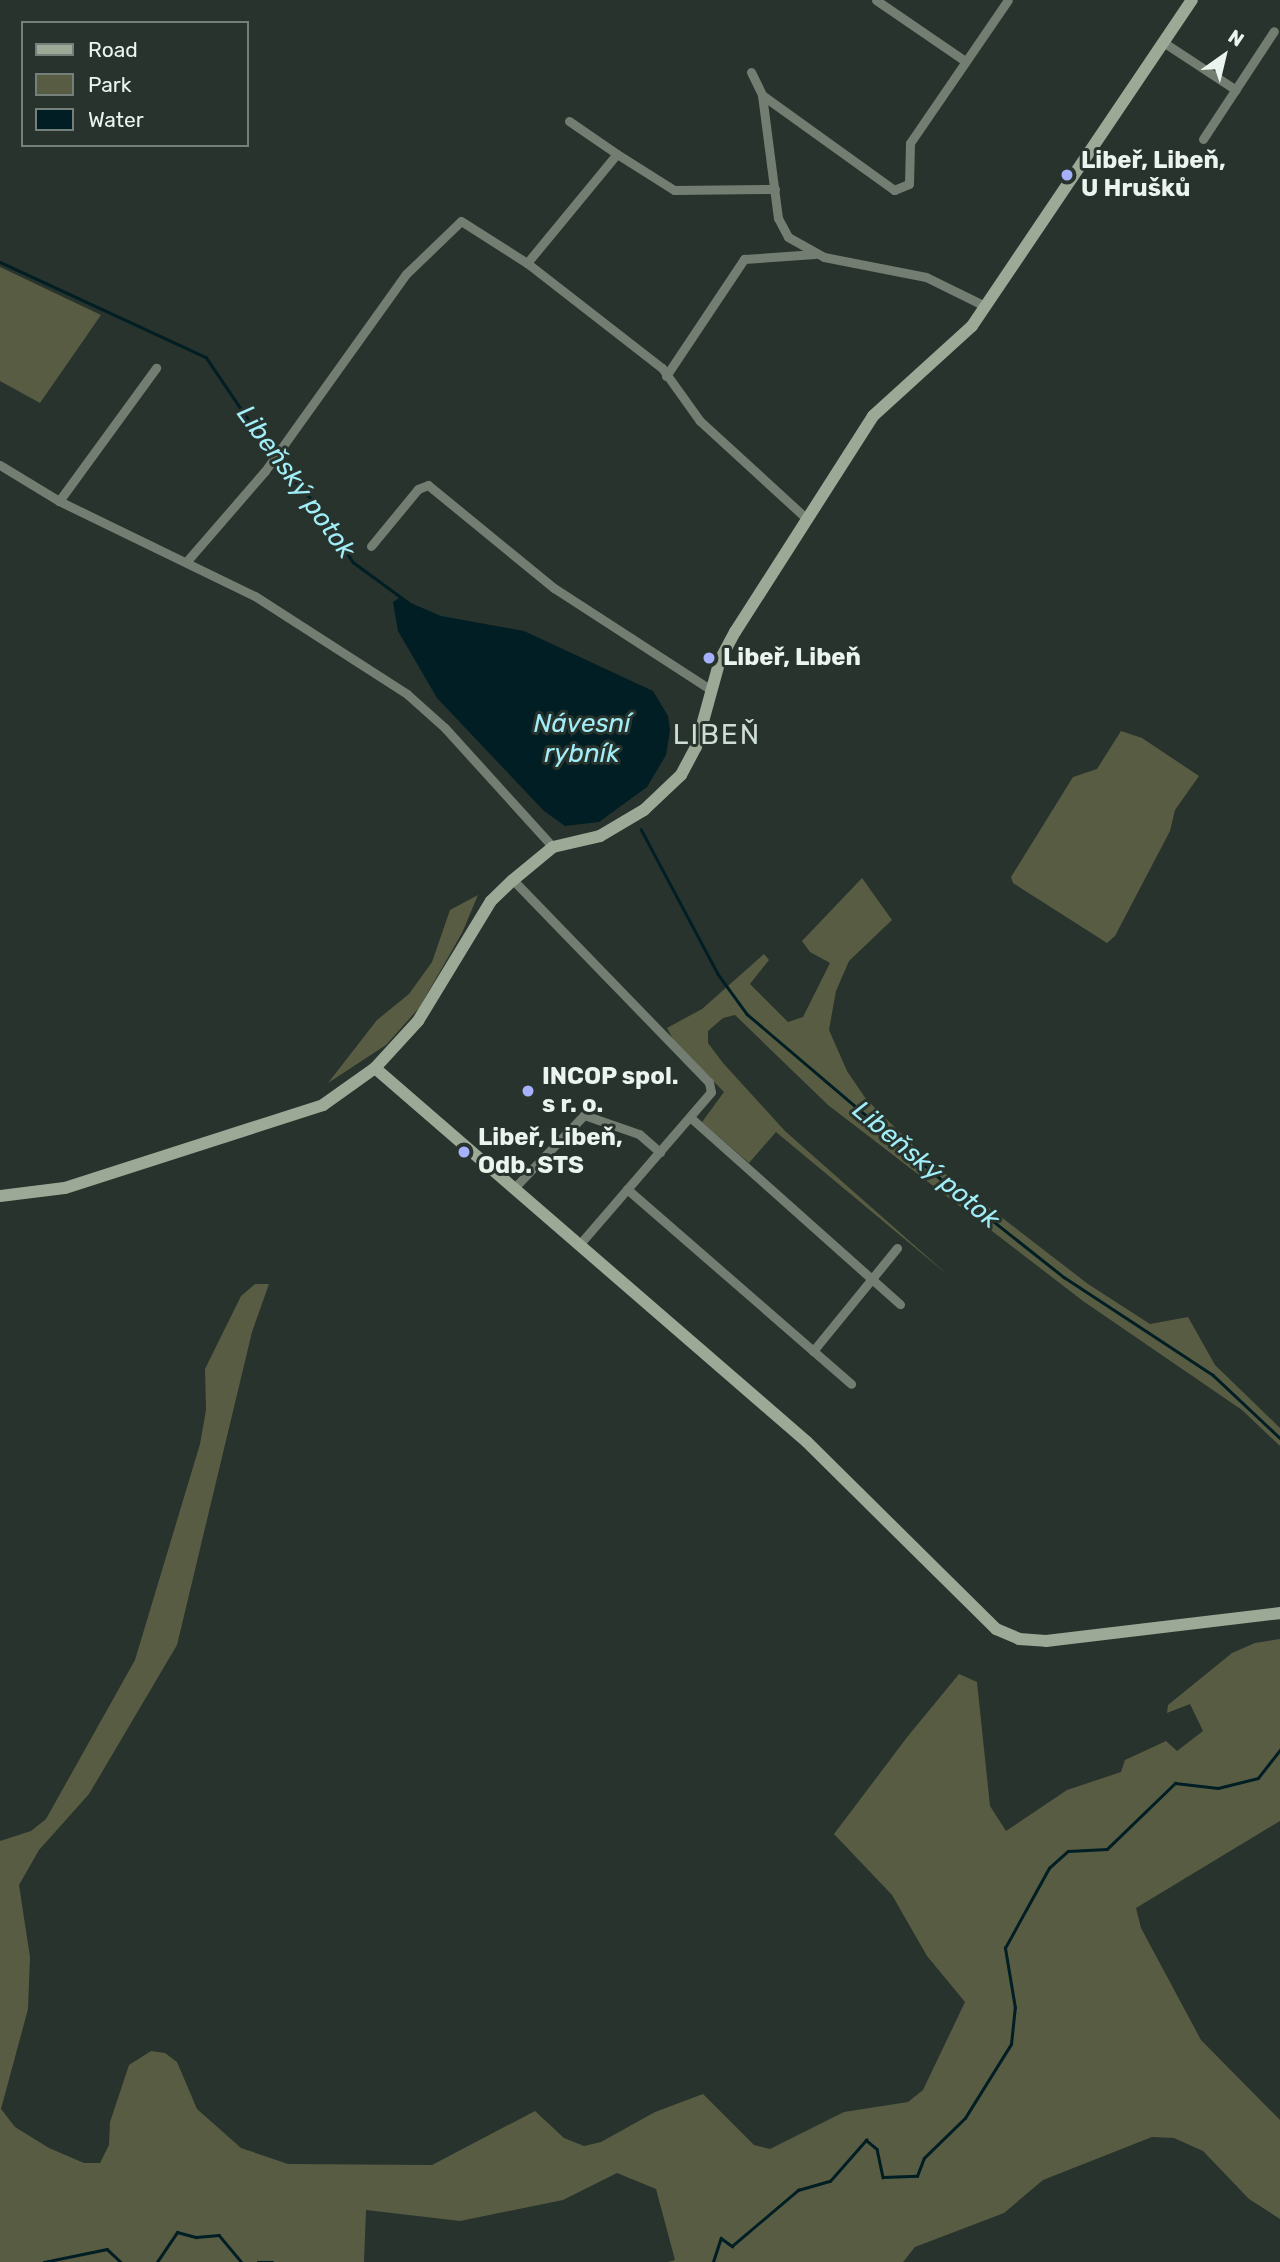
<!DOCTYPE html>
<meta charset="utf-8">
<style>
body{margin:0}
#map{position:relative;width:1280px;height:2262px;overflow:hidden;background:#27332c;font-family:Rubik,sans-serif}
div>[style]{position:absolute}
.green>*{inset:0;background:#585c42}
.water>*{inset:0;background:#001e23}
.stream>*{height:2.5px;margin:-1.25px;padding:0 1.25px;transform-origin:1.25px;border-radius:1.25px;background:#001e23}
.street>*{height:9px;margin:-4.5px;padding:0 4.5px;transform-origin:4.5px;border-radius:4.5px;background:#747d71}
.secondary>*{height:12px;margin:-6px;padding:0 6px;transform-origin:6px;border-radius:6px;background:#9ba996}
.dots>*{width:19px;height:19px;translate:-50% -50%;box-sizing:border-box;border:4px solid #27332c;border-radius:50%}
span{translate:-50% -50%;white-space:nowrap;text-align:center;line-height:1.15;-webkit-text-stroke:6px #27332c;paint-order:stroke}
.poi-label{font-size:24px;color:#ecf4ef;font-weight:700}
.left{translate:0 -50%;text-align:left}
.water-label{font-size:26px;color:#a1eef9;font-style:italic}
.quarter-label{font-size:28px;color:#cfded5;letter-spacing:2px}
.legend{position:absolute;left:21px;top:21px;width:228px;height:126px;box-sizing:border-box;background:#27332c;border:2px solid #76807a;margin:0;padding:9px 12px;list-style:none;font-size:21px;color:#ecf4ef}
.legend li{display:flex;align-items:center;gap:14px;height:35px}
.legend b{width:35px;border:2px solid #76807a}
.north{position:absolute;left:1189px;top:21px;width:70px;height:70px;-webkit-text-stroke:5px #27332c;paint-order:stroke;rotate:34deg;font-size:19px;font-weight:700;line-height:28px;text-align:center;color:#ecf4ef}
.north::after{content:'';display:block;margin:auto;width:24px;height:32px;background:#ecf4ef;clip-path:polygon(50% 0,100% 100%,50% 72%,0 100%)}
</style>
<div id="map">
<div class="green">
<i style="clip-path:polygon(0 267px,101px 315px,40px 403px,0 381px)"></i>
<i style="clip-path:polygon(1121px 731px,1142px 738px,1199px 776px,1175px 810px,1170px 831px,1115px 936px,1107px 943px,1013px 883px,1011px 877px,1073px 777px,1097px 769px)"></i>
<i style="clip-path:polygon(862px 878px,892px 920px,849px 961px,836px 991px,829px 1030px,847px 1071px,866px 1099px,931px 1163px,1088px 1284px,1150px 1324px,1188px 1317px,1215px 1365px,1280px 1428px,1280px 1446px,1242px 1410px,1083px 1301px,828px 1105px,735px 1015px,723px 1018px,708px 1031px,708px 1043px,723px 1063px,785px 1131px,949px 1276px,776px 1132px,749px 1163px,702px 1122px,724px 1092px,674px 1041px,667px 1028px,702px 1009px,764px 954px,769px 960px,750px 984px,788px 1022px,803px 1017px,830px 963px,810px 952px,802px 941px)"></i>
<i style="clip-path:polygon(478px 895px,462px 933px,419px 1008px,386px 1045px,328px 1083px,377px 1020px,409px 994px,432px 962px,450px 910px)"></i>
<i style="clip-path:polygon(255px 1284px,269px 1284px,252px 1332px,177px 1645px,89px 1794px,39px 1850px,19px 1885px,30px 1957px,28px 2009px,1px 2109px,15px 2127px,49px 2148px,84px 2163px,100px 2163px,109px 2145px,110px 2122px,129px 2065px,151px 2051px,165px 2053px,177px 2062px,197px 2109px,241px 2148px,288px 2164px,432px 2165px,535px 2111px,564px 2138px,584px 2146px,601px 2142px,655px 2112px,703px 2094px,754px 2145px,770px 2149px,844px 2112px,908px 2102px,923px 2090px,965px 2002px,927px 1956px,892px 1895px,834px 1834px,908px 1736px,959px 1674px,977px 1682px,990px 1806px,1006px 1831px,1067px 1790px,1121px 1772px,1125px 1760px,1166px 1741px,1177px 1751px,1203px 1731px,1190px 1704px,1167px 1713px,1168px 1705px,1232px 1653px,1255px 1643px,1280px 1639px,1280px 1821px,1136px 1908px,1141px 1928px,1201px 2040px,1280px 2120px,1280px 2219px,1249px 2199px,1203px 2151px,1174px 2138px,1152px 2137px,1043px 2180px,1004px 2213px,915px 2247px,903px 2262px,668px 2262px,675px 2260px,656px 2189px,617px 2173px,563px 2200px,460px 2221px,366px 2210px,364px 2262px,0 2262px,0 1841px,31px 1831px,46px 1819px,135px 1660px,200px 1444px,206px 1410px,205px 1369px,241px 1296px)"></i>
</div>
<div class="water">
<i style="clip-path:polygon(399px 598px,441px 616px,524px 631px,653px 691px,668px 716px,670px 730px,666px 755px,647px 787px,599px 822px,565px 826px,544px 811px,437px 698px,398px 631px,393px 602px)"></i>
</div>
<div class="stream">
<i style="left:0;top:262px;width:227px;rotate:24.8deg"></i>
<i style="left:206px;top:357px;width:120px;rotate:55.9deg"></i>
<i style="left:277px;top:461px;width:59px;rotate:47.7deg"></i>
<i style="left:317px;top:505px;width:67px;rotate:57.7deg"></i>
<i style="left:353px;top:562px;width:69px;rotate:36.2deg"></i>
<i style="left:641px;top:829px;width:164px;rotate:62deg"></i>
<i style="left:718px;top:974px;width:49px;rotate:54.1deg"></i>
<i style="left:747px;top:1014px;width:265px;rotate:40.4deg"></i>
<i style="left:949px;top:1186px;width:147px;rotate:38.4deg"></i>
<i style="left:1064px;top:1277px;width:178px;rotate:33.3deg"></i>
<i style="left:1213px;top:1375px;width:92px;rotate:43.2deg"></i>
<i style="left:44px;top:2262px;width:64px;rotate:-11.7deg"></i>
<i style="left:107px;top:2249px;width:19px;rotate:43deg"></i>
<i style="left:157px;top:2262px;width:36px;rotate:-56deg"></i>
<i style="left:177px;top:2232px;width:20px;rotate:15deg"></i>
<i style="left:196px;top:2237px;width:23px;rotate:-5deg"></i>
<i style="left:219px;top:2235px;width:35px;rotate:50deg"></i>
<i style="left:258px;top:2262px;width:15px"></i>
<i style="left:713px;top:2262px;width:25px;rotate:-72deg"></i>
<i style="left:721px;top:2238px;width:14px;rotate:36deg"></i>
<i style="left:732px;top:2246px;width:87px;rotate:-40.3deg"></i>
<i style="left:798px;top:2190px;width:33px;rotate:-16deg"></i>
<i style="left:830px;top:2181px;width:55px;rotate:-48.7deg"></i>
<i style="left:866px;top:2140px;width:14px;rotate:39deg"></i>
<i style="left:877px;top:2149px;width:29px;rotate:78deg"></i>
<i style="left:883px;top:2177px;width:34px;rotate:-2deg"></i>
<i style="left:917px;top:2176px;width:19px;rotate:-69deg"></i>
<i style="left:924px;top:2158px;width:57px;rotate:-44.3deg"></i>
<i style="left:965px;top:2118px;width:87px;rotate:-58.1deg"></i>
<i style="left:1011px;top:2044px;width:36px;rotate:-84deg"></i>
<i style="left:1015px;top:2008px;width:61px;rotate:-99.5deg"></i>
<i style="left:1005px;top:1948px;width:91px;rotate:-61.2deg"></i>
<i style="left:1049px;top:1868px;width:25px;rotate:-42deg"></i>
<i style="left:1068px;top:1851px;width:39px;rotate:-3deg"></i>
<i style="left:1107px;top:1849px;width:95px;rotate:-44.1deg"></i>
<i style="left:1175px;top:1783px;width:43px;rotate:6.6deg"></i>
<i style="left:1218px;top:1788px;width:41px;rotate:-14deg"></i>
<i style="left:1258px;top:1778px;width:36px;rotate:-52deg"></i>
</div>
<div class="street">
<i style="left:876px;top:0;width:108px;rotate:34.4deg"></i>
<i style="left:1163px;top:42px;width:87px;rotate:33.3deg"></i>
<i style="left:751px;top:72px;width:25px;rotate:64deg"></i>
<i style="left:762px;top:95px;width:124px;rotate:82.6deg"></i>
<i style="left:778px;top:218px;width:21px;rotate:62deg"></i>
<i style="left:788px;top:237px;width:41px;rotate:29.1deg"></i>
<i style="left:824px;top:257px;width:104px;rotate:11.1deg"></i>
<i style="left:926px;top:277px;width:66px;rotate:26.2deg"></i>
<i style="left:762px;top:95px;width:163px;rotate:35.7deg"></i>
<i style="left:894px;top:190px;width:16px;rotate:-22deg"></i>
<i style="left:909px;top:184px;width:41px;rotate:-88.6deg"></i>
<i style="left:910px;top:143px;width:173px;rotate:-55.6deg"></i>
<i style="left:569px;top:121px;width:58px;rotate:34.5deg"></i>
<i style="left:1203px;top:139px;width:129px;rotate:-56.7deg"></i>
<i style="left:527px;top:263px;width:141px;rotate:-50.5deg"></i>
<i style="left:617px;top:154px;width:67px;rotate:32.3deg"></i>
<i style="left:674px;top:190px;width:101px;rotate:-0.6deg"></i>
<i style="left:666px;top:376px;width:141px;rotate:-56.3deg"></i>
<i style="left:744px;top:259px;width:71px;rotate:-4deg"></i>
<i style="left:0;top:465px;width:69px;rotate:31.4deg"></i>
<i style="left:59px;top:501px;width:218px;rotate:25.9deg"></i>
<i style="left:255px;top:596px;width:181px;rotate:32.8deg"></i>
<i style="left:407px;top:694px;width:51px;rotate:41.8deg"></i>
<i style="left:445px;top:728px;width:161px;rotate:47.8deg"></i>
<i style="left:59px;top:501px;width:165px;rotate:-53.9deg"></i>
<i style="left:371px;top:546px;width:74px;rotate:-50.5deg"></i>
<i style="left:418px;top:489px;width:11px;rotate:-22deg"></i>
<i style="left:428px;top:485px;width:163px;rotate:39.3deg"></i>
<i style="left:554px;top:588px;width:187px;rotate:33deg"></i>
<i style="left:187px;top:561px;width:119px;rotate:-49.1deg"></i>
<i style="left:265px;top:471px;width:242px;rotate:-54.4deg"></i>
<i style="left:406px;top:274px;width:76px;rotate:-43.9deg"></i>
<i style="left:461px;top:221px;width:78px;rotate:32.5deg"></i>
<i style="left:527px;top:263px;width:171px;rotate:37.9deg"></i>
<i style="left:662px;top:368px;width:65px;rotate:54.4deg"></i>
<i style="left:700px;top:421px;width:144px;rotate:42.5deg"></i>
<i style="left:513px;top:880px;width:281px;rotate:45.9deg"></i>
<i style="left:709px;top:1082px;width:10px;rotate:79deg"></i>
<i style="left:711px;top:1092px;width:201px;rotate:130.8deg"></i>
<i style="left:691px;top:1118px;width:280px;rotate:41.7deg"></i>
<i style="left:515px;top:1187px;width:100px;rotate:-46.2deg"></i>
<i style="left:584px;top:1115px;width:58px;rotate:19.1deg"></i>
<i style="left:639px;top:1134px;width:28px;rotate:41deg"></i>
<i style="left:627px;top:1189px;width:297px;rotate:41deg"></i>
<i style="left:813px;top:1351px;width:133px;rotate:-50.8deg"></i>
</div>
<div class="secondary">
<i style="left:375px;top:1068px;width:571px;rotate:40.88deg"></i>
<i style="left:807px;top:1442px;width:266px;rotate:44.7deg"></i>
<i style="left:996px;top:1629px;width:25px;rotate:23deg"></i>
<i style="left:1019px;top:1639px;width:27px;rotate:4deg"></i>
<i style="left:1046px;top:1641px;width:236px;rotate:-6.8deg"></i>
<i style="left:0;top:1196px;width:65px;rotate:-7deg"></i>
<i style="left:65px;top:1188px;width:271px;rotate:-17.8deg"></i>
<i style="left:323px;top:1105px;width:64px;rotate:-35.4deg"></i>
<i style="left:375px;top:1068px;width:64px;rotate:-47.5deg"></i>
<i style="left:418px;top:1021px;width:140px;rotate:-58.7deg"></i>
<i style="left:491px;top:901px;width:30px;rotate:-44deg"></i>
<i style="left:513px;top:880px;width:52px;rotate:-39.5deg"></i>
<i style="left:553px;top:847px;width:48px;rotate:-13.2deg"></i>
<i style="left:600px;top:836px;width:51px;rotate:-30.6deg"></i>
<i style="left:644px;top:810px;width:51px;rotate:-43.4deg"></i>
<i style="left:681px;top:775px;width:32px;rotate:-62deg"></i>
<i style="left:696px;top:747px;width:90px;rotate:-74.6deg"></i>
<i style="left:720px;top:660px;width:32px;rotate:-62deg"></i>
<i style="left:735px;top:632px;width:256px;rotate:-57.4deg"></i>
<i style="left:873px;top:416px;width:134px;rotate:-42.3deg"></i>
<i style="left:972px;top:326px;width:393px;rotate:-56deg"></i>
</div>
<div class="dots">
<i style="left:1067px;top:175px;background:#a6b1fc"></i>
<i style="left:709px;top:658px;background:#a6b1fc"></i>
<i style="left:528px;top:1091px;background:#a6b1fc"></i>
<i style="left:464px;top:1152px;background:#a6b1fc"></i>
</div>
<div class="poi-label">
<span class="left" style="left:1081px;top:175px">Libeř, Libeň,<br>U Hrušků</span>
<span class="left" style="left:723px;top:658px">Libeř, Libeň</span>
<span class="left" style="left:542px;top:1091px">INCOP spol.<br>s r. o.</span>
<span class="left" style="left:478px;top:1152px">Libeř, Libeň,<br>Odb. STS</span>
</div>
<div class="water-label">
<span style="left:296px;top:482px;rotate:54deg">Libeňský potok</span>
<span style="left:582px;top:739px">Návesní<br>rybník</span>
<span style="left:926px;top:1165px;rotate:40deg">Libeňský potok</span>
</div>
<div class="quarter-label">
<span style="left:717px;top:735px">LIBEŇ</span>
</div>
<ul class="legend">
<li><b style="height:9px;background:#9ba996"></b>Road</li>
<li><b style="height:19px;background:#585c42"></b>Park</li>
<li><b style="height:19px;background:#001e23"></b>Water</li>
</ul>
<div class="north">N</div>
</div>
